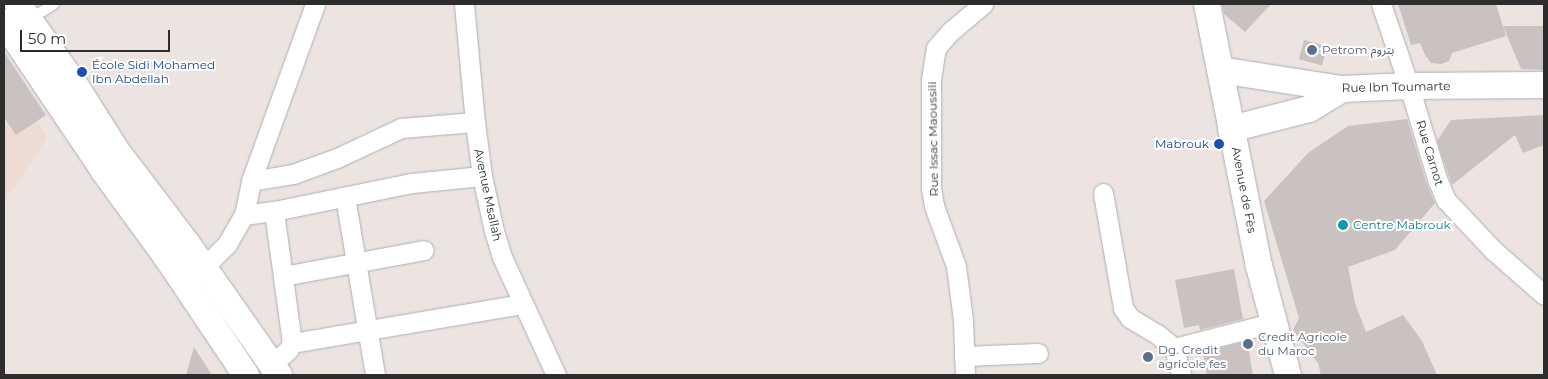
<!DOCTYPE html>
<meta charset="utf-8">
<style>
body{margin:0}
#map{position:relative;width:1548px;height:379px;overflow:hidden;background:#ede4e2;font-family:Montserrat,"Noto Sans Arabic",sans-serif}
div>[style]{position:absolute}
.education>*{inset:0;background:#eddcd3}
.building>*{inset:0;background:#c9c2c0;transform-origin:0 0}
.roads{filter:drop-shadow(0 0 1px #abb0b4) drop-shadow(0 0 1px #abb0b4)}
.lane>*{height:10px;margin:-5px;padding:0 5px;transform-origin:5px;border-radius:5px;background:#fff}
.street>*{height:19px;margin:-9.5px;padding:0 9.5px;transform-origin:9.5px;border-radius:9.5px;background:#fff}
.secondary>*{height:26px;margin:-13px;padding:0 13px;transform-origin:13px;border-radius:13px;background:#fff}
.dots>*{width:14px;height:14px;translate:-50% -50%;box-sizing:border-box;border:2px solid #fff;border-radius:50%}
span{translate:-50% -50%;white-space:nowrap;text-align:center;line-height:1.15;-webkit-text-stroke:4px #fff;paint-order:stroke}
.service-label{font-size:12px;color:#4e5e75}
.left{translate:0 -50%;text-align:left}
.transit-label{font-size:12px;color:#164399}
.right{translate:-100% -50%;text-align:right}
.street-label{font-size:12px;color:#2d2d2d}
.culture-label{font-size:12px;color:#0d838f}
.frame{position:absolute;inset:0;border:5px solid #2d2d2d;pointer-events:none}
.scale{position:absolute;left:20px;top:30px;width:150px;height:22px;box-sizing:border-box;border:2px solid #2d2d2d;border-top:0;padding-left:6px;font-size:15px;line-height:18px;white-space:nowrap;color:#2d2d2d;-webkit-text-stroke:4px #fff;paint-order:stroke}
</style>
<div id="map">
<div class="education">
<i style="clip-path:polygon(4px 63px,47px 138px,4px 202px)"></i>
</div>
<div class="building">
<i style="clip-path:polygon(1222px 4px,1271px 4px,1245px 32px,1224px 14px)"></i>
<i style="clip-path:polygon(1398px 4px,1496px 4px,1506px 36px,1452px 53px,1449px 61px,1441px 64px,1431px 63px,1425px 55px,1420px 43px,1411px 45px)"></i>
<i style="clip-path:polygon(1503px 26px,1544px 26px,1544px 70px,1521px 69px)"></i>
<i style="left:1304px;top:40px;width:24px;height:20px;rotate:15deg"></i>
<i style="clip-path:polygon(4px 52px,46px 115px,16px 135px,4px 117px)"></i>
<i style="clip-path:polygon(1544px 115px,1544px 145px,1523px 153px,1515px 135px,1452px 185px,1437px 141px,1451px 120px)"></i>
<i style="clip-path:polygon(1407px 119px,1426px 182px,1435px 203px,1395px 250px,1348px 267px,1355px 303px,1366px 332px,1403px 315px,1422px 341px,1437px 375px,1321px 375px,1318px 363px,1293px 330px,1299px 318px,1264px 201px,1308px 153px,1348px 126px)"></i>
<i style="clip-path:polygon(1234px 269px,1243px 319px,1200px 330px,1199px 325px,1184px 328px,1175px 280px)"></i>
<i style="clip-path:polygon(1247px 341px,1253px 375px,1207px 375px,1203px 352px)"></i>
<i style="clip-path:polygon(194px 347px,212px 375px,186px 375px)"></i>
</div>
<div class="roads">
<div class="lane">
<i style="left:30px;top:19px;width:28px;rotate:-32deg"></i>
</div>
<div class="street">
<i style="left:464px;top:4px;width:119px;rotate:84.7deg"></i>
<i style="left:475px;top:122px;width:54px;rotate:82.6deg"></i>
<i style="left:482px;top:176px;width:56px;rotate:77.7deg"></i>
<i style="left:494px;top:231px;width:27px;rotate:73deg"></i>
<i style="left:502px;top:257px;width:130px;rotate:65.4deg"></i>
<i style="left:1381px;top:4px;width:87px;rotate:71.1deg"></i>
<i style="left:1409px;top:86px;width:97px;rotate:73.2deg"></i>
<i style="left:1437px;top:179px;width:23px;rotate:67deg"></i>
<i style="left:1446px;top:200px;width:69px;rotate:46.8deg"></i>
<i style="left:1493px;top:250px;width:68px;rotate:41.4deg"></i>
<i style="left:251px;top:181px;width:43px;rotate:-9.5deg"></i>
<i style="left:293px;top:174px;width:47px;rotate:-20deg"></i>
<i style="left:337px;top:158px;width:71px;rotate:-25.1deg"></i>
<i style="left:401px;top:128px;width:74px;rotate:-4.6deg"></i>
<i style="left:1103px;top:193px;width:117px;rotate:80.1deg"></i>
<i style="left:1123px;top:308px;width:12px;rotate:55deg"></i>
<i style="left:1130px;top:318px;width:31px;rotate:31deg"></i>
<i style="left:1157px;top:334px;width:22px;rotate:39deg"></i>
<i style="left:1174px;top:348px;width:28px;rotate:75deg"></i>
<i style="left:345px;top:197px;width:181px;rotate:80.4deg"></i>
<i style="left:244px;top:215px;width:30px;rotate:-8deg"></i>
<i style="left:274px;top:211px;width:141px;rotate:-11.5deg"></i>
<i style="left:412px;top:183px;width:70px;rotate:-5.7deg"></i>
<i style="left:204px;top:267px;width:33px;rotate:-45deg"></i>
<i style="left:227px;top:244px;width:34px;rotate:-60deg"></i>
<i style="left:244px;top:215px;width:35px;rotate:-78deg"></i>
<i style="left:251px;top:181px;width:188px;rotate:-70.1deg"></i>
<i style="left:283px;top:276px;width:143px;rotate:-10.4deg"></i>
<i style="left:292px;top:343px;width:234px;rotate:-9.6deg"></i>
<i style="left:1174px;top:348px;width:104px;rotate:-14.4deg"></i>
<i style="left:964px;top:356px;width:74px;rotate:-2.3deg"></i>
<i style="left:272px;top:364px;width:21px;rotate:-41deg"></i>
<i style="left:288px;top:350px;width:8px;rotate:-60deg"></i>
<i style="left:292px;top:343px;width:133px;rotate:-97.8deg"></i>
<i style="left:965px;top:375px;width:55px;rotate:-92.1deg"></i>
<i style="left:963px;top:320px;width:54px;rotate:-97.4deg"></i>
<i style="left:956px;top:266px;width:64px;rotate:-110.1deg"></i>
<i style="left:934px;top:206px;width:18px;rotate:-99deg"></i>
<i style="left:931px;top:188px;width:109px;rotate:-90deg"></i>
<i style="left:931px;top:79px;width:31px;rotate:-81deg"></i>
<i style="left:936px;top:48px;width:23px;rotate:-49deg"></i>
<i style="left:951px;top:31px;width:42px;rotate:-40.2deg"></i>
</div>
<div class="secondary">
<i style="left:18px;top:4px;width:95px;rotate:54.8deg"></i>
<i style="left:73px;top:82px;width:80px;rotate:57.7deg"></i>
<i style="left:116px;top:150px;width:119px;rotate:52.8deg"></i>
<i style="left:188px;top:245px;width:159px;rotate:55deg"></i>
<i style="left:1207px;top:4px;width:267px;rotate:78.8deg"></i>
<i style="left:1259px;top:266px;width:113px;rotate:75.1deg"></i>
<i style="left:4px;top:22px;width:179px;rotate:56.1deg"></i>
<i style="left:104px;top:171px;width:105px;rotate:53.9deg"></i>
<i style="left:166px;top:256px;width:143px;rotate:56.1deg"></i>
<i style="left:1220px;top:70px;width:123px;rotate:8.9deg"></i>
<i style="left:1342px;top:89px;width:67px;rotate:-2.6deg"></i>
<i style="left:1409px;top:86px;width:135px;rotate:-0.4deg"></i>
<i style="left:1231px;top:129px;width:81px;rotate:-14.4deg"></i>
<i style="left:1309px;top:109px;width:39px;rotate:-31deg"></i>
</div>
</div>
<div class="dots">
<i style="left:1312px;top:50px;background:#5c6f8a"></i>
<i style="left:82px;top:72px;background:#1a4fb4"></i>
<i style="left:1219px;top:144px;background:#1a4fb4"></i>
<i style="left:1343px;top:225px;background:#0f9aa8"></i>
<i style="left:1248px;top:344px;background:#5c6f8a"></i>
<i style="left:1148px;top:357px;background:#5c6f8a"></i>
</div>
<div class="service-label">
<span class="left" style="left:1322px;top:50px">Petrom بتروم</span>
<span class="left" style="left:1258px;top:344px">Credit Agricole<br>du Maroc</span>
<span class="left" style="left:1158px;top:357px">Dg. Credit<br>agricole fes</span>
</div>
<div class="transit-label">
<span class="left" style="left:92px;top:72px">École Sidi Mohamed<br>Ibn Abdellah</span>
<span class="right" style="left:1209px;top:144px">Mabrouk</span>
</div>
<div class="street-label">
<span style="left:1396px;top:87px;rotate:-1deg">Rue Ibn Toumarte</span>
<span style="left:933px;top:139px;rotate:-91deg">Rue Issac Maoussili</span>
<span style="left:1430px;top:153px;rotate:73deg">Rue Carnot</span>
<span style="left:1244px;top:190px;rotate:79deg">Avenue de Fès</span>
<span style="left:488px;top:195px;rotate:78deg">Avenue Msallah</span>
</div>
<div class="culture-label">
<span class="left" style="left:1353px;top:225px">Centre Mabrouk</span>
</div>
<div class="frame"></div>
<div class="scale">50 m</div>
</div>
